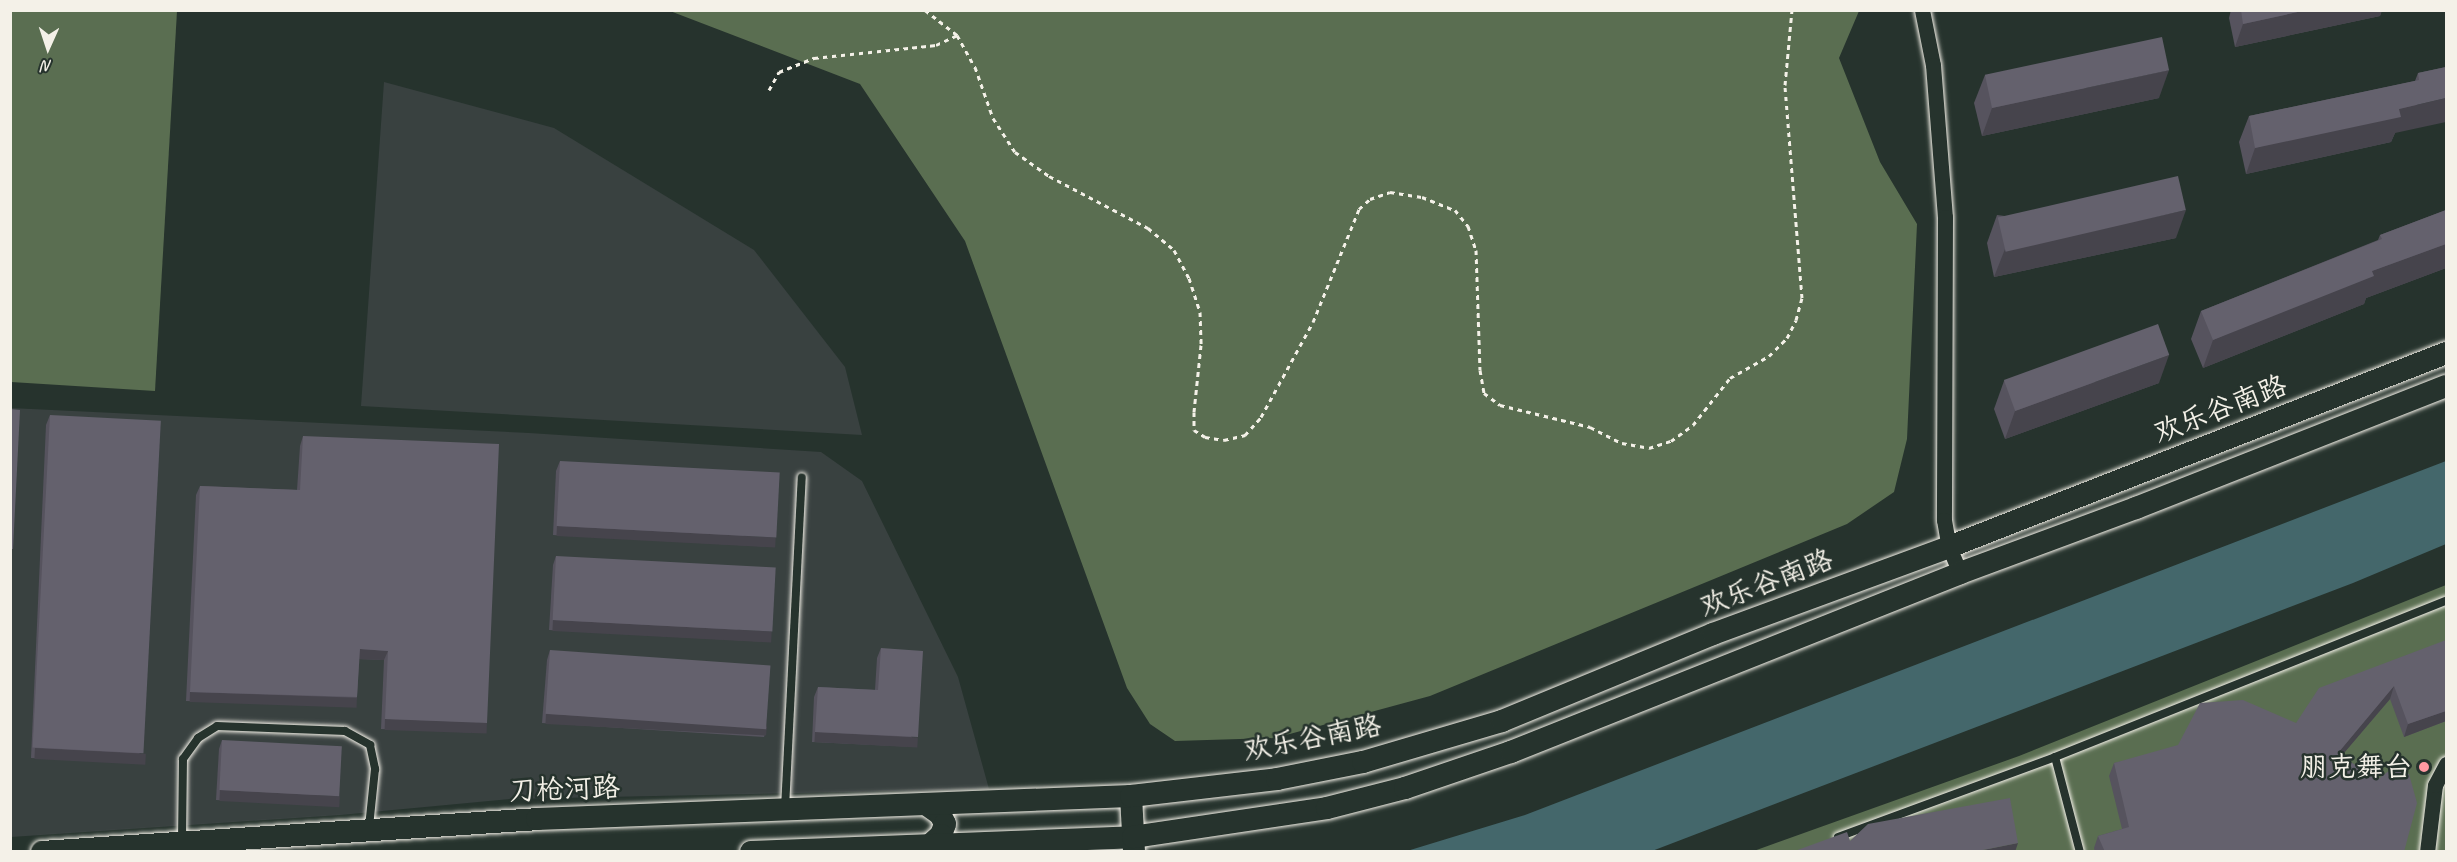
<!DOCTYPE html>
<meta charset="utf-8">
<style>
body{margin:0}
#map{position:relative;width:2457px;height:862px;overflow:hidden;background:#26332d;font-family:Caveat,"LXGW WenKai TC",sans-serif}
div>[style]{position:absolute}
.built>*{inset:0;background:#394140}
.green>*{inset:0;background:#5a6e51}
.water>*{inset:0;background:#44676b}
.path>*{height:3px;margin-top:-1.5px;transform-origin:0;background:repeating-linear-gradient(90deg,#f4f1e8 0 4.5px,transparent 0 9px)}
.roads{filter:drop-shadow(0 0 2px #f4f1e8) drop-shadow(0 0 2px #f4f1e8)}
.lane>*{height:8px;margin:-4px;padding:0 4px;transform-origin:4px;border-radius:4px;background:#26332d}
.street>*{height:15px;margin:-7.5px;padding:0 7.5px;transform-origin:7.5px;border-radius:7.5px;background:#26332d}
.secondary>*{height:22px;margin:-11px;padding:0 11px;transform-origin:11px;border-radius:11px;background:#26332d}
.wall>*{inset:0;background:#56535e}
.shaded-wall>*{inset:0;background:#46444c;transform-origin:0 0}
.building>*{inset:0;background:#64616d;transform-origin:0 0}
.dots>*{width:16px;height:16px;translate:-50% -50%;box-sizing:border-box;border:3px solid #26332d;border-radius:50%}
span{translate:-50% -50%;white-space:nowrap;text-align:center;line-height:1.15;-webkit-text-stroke:5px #26332d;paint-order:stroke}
.street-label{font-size:28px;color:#f4f1e8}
.poi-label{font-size:28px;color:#f4f1e8}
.right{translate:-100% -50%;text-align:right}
.frame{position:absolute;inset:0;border:12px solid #f4f1e8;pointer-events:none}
.north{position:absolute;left:18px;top:18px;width:60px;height:60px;-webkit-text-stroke:4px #26332d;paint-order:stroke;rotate:183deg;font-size:16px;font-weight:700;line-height:24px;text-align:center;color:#f4f1e8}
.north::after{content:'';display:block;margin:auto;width:21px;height:27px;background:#f4f1e8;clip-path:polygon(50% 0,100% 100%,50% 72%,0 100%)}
</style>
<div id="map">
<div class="built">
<i style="clip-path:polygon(384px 82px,554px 128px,754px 250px,845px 367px,862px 435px,361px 406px)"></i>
<i style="clip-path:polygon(10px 408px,529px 433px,821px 452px,862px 481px,958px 677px,989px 789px,510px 799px,340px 815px,11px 837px)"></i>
</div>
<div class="green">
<i style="clip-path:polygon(10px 11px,177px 11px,155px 391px,11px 382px)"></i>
<i style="clip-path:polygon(670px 11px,1859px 11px,1839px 58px,1880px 162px,1917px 224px,1907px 439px,1894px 492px,1847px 524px,1430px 696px,1275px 738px,1175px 741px,1150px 724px,1127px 688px,965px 241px,860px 84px)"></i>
<i style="clip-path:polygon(2446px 585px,2446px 851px,1751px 852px,2019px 756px)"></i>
</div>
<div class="water">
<i style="clip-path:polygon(2446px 461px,2446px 544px,2353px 583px,1652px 851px,1407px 851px,1525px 815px)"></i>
</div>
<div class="path">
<i style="left:925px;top:10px;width:41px;rotate:38deg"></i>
<i style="left:957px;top:35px;width:37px;rotate:61deg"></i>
<i style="left:975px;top:67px;width:54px;rotate:70.6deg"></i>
<i style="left:993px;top:118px;width:40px;rotate:57.1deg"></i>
<i style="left:1015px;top:152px;width:42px;rotate:35.2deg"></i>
<i style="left:1049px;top:176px;width:112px;rotate:27.7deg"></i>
<i style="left:1148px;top:228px;width:34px;rotate:40deg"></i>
<i style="left:1174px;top:250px;width:32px;rotate:62deg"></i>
<i style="left:1189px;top:278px;width:36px;rotate:72deg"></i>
<i style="left:1200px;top:312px;width:33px;rotate:88deg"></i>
<i style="left:1201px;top:345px;width:67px;rotate:96deg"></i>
<i style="left:1194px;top:412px;width:18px;rotate:90deg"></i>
<i style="left:1194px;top:430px;width:13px;rotate:32deg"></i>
<i style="left:1205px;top:437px;width:19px;rotate:9deg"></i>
<i style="left:1224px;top:440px;width:22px;rotate:-13deg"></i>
<i style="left:1245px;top:435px;width:24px;rotate:-48deg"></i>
<i style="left:1261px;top:417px;width:108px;rotate:-61.3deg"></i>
<i style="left:1313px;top:322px;width:122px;rotate:-67.8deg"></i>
<i style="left:1359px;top:209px;width:15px;rotate:-42deg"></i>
<i style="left:1370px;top:199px;width:21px;rotate:-19deg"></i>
<i style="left:1390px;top:192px;width:32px;rotate:9deg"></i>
<i style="left:1422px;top:197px;width:35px;rotate:22deg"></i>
<i style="left:1455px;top:210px;width:21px;rotate:51deg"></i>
<i style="left:1468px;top:226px;width:25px;rotate:72deg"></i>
<i style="left:1476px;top:250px;width:120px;rotate:88.1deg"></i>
<i style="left:1480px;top:370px;width:23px;rotate:80deg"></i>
<i style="left:1484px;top:393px;width:20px;rotate:37deg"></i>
<i style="left:1500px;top:405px;width:93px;rotate:13.7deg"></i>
<i style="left:1590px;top:427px;width:36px;rotate:27deg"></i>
<i style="left:1622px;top:443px;width:27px;rotate:10deg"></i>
<i style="left:1649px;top:448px;width:23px;rotate:-18deg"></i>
<i style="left:1671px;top:441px;width:27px;rotate:-36deg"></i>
<i style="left:1693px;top:425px;width:60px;rotate:-51.8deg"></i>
<i style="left:1730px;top:378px;width:45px;rotate:-29.4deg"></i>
<i style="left:1769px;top:356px;width:25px;rotate:-45deg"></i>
<i style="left:1787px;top:338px;width:20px;rotate:-63deg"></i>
<i style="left:1796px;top:320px;width:23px;rotate:-75deg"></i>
<i style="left:1802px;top:298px;width:214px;rotate:-94.6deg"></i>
<i style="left:1785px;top:85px;width:75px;rotate:-84.7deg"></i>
<i style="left:769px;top:90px;width:21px;rotate:-61deg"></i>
<i style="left:779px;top:72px;width:38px;rotate:-22deg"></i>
<i style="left:814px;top:58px;width:123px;rotate:-6.1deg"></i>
<i style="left:936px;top:45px;width:23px;rotate:-25deg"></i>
</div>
<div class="roads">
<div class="lane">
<i style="left:2055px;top:757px;width:98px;rotate:75.3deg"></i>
<i style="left:785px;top:808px;width:331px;rotate:-87.1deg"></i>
<i style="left:1838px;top:837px;width:231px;rotate:-20.2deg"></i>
<i style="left:2055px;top:757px;width:421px;rotate:-21.8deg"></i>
<i style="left:182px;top:840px;width:81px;rotate:-89.3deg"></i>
<i style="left:183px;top:759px;width:26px;rotate:-54deg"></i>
<i style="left:198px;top:738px;width:22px;rotate:-32deg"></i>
<i style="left:217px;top:726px;width:128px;rotate:2.2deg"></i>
<i style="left:345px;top:731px;width:29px;rotate:29deg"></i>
<i style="left:370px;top:745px;width:25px;rotate:78deg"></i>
<i style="left:375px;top:769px;width:58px;rotate:95.9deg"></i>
</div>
<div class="street">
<i style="left:1922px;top:10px;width:56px;rotate:78.7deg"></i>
<i style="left:1933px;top:65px;width:152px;rotate:85.5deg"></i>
<i style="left:1945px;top:217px;width:303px;rotate:90.2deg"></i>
<i style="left:1944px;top:520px;width:27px;rotate:80deg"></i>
<i style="left:1949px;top:547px;width:28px;rotate:67deg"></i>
<i style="left:2427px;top:852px;width:67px;rotate:-83.2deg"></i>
<i style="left:2435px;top:785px;width:24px;rotate:-62deg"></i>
</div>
<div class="secondary">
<i style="left:1131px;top:796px;width:55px;rotate:86.9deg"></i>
<i style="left:927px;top:805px;width:16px;rotate:35deg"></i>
<i style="left:940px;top:814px;width:11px;rotate:63deg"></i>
<i style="left:945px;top:824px;width:12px;rotate:110deg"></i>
<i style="left:941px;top:835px;width:15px;rotate:138deg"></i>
<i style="left:42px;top:852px;width:496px;rotate:-3.8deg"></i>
<i style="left:537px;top:819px;width:594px;rotate:-2.22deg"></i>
<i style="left:1131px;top:796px;width:147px;rotate:-6.6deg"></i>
<i style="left:1277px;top:779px;width:88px;rotate:-11.2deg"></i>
<i style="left:1363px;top:762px;width:145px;rotate:-16.4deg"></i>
<i style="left:1502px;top:721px;width:228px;rotate:-22.4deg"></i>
<i style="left:1713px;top:634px;width:252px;rotate:-20.2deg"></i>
<i style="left:1949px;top:547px;width:534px;rotate:-21.32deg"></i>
<i style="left:751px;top:852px;width:382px;rotate:-2.2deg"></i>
<i style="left:1133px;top:837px;width:196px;rotate:-8.5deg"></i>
<i style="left:1327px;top:808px;width:81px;rotate:-14.4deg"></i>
<i style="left:1405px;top:788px;width:112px;rotate:-18.8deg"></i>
<i style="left:1511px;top:752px;width:483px;rotate:-21.7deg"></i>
<i style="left:1960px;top:573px;width:188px;rotate:-20.3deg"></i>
<i style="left:2136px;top:508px;width:333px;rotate:-21.5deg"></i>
</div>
</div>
<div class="wall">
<i style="clip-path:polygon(2231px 10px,2382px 10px,2380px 16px,2235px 47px,2229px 18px)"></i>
<i style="clip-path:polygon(2446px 67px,2395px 133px,2391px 142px,2246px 174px,2239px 142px,2249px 116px,2415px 81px,2418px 73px)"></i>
<i style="clip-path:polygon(1985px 75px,2159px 98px,1982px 136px,1974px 103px)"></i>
<i style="clip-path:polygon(2446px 210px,2446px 268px,2366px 298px,2364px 304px,2203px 368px,2191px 339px,2201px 311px,2378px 240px,2380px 235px)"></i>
<i style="clip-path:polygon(1997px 215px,2176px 238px,1994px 277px,1987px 243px)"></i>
<i style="clip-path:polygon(2004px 381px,2159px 383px,2005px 439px,1994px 409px)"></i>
<i style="clip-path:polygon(50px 415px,142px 763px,31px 758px,46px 425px)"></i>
<i style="clip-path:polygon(303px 436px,484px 733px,381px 729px,384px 660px,359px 659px,357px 697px,354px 707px,186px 701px,196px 495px,200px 486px,297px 490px,300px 446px)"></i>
<i style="clip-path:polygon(560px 461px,773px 547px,553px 535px,556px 471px)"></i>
<i style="clip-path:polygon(556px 556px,769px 642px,549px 630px,553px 565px)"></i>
<i style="clip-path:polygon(2446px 640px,2446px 721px,2404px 737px,2390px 699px,2341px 756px,2404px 852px,2095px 852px,2094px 848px,2098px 836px,2122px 829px,2109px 776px,2114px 763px,2296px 723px)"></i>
<i style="clip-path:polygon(881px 648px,915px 747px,812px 742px,814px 697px,818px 687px,875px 690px,877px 658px)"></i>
<i style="clip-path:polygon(550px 650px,767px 727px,764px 737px,542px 723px,547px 660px)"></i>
<i style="clip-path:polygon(222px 740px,336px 806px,216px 800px,219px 749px)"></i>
</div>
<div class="shaded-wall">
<i style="clip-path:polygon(2307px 10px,2382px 10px,2380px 16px,2235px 47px,2243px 24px)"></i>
<i style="clip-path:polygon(2169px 70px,2159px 98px,1982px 136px,1992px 108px)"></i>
<i style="clip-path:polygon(2446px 98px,2446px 122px,2395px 133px,2391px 142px,2246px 174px,2255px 148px,2399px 109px)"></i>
<i style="clip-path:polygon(2186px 210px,2176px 238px,1994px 277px,2005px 249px)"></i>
<i style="clip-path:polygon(2446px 244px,2446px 268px,2366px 298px,2364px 304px,2203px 368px,2213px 340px,2372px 271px)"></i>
<i style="clip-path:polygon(2169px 355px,2159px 383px,2005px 439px,2015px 411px)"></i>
<i style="left:557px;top:526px;width:219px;height:10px;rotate:3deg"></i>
<i style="left:553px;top:620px;width:219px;height:11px;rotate:3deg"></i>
<i style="clip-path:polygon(360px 649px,388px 651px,384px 660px,356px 659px)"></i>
<i style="clip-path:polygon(2394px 686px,2390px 699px,2333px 766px,2338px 753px)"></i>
<i style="left:190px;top:692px;width:167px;height:10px;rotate:2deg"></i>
<i style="clip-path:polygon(2446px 711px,2446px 721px,2404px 737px,2408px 724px)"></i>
<i style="left:546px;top:714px;width:221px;height:10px;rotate:3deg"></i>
<i style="left:385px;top:719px;width:102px;height:11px;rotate:2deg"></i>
<i style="left:815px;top:732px;width:103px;height:10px;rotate:3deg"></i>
<i style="left:35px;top:748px;width:111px;height:11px;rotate:3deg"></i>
<i style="left:220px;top:790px;width:120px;height:11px;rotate:3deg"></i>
<i style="clip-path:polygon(2018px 843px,2015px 852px,1973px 852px)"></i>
</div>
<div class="building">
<i style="clip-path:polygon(2241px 10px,2307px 10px,2243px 24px)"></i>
<i style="left:2162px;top:37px;width:34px;height:181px;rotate:78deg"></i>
<i style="clip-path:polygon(2446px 67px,2446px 98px,2399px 109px,2401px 117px,2255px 148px,2249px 116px,2419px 80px,2418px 73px)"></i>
<i style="left:2178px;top:176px;width:35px;height:185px;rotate:77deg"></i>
<i style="clip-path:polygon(2446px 210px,2446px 244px,2372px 271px,2374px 276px,2213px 340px,2201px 311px,2382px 239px,2380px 235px)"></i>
<i style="left:2158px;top:324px;width:33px;height:164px;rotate:70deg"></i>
<i style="clip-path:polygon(10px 409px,20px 410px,13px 549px,10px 549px)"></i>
<i style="left:50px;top:415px;width:111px;height:333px;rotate:3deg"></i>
<i style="clip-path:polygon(303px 436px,499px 444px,487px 723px,385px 719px,388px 651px,360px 649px,357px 697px,190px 692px,200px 486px,300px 490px)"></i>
<i style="left:560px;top:461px;width:220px;height:65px;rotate:3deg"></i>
<i style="left:556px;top:556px;width:220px;height:64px;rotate:3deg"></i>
<i style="clip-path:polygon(2446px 640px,2446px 711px,2408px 724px,2394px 686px,2338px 753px,2377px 780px,2394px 767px,2409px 774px,2417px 803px,2404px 852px,2105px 852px,2098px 836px,2129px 827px,2114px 763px,2178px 745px,2200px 703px,2243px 700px,2296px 723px,2319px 688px)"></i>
<i style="clip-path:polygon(881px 648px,923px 651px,918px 737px,815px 732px,818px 687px,878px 690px)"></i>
<i style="left:550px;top:650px;width:221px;height:64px;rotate:4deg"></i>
<i style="left:222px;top:740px;width:120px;height:50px;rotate:3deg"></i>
<i style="clip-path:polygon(2010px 798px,2018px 843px,1973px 852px,1792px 852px,1847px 832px,1850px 841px,1868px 824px)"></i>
</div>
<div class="dots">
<i style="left:2424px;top:767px;background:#ff9aa2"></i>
</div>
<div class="street-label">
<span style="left:2220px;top:409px;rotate:-21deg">欢乐谷南路</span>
<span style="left:1766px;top:583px;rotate:-21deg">欢乐谷南路</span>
<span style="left:1312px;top:738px;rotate:-11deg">欢乐谷南路</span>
<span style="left:564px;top:789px;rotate:-2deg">刀枪河路</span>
</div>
<div class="poi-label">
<span class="right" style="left:2412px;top:767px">朋克舞台</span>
</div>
<div class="frame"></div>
<div class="north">N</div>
</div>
